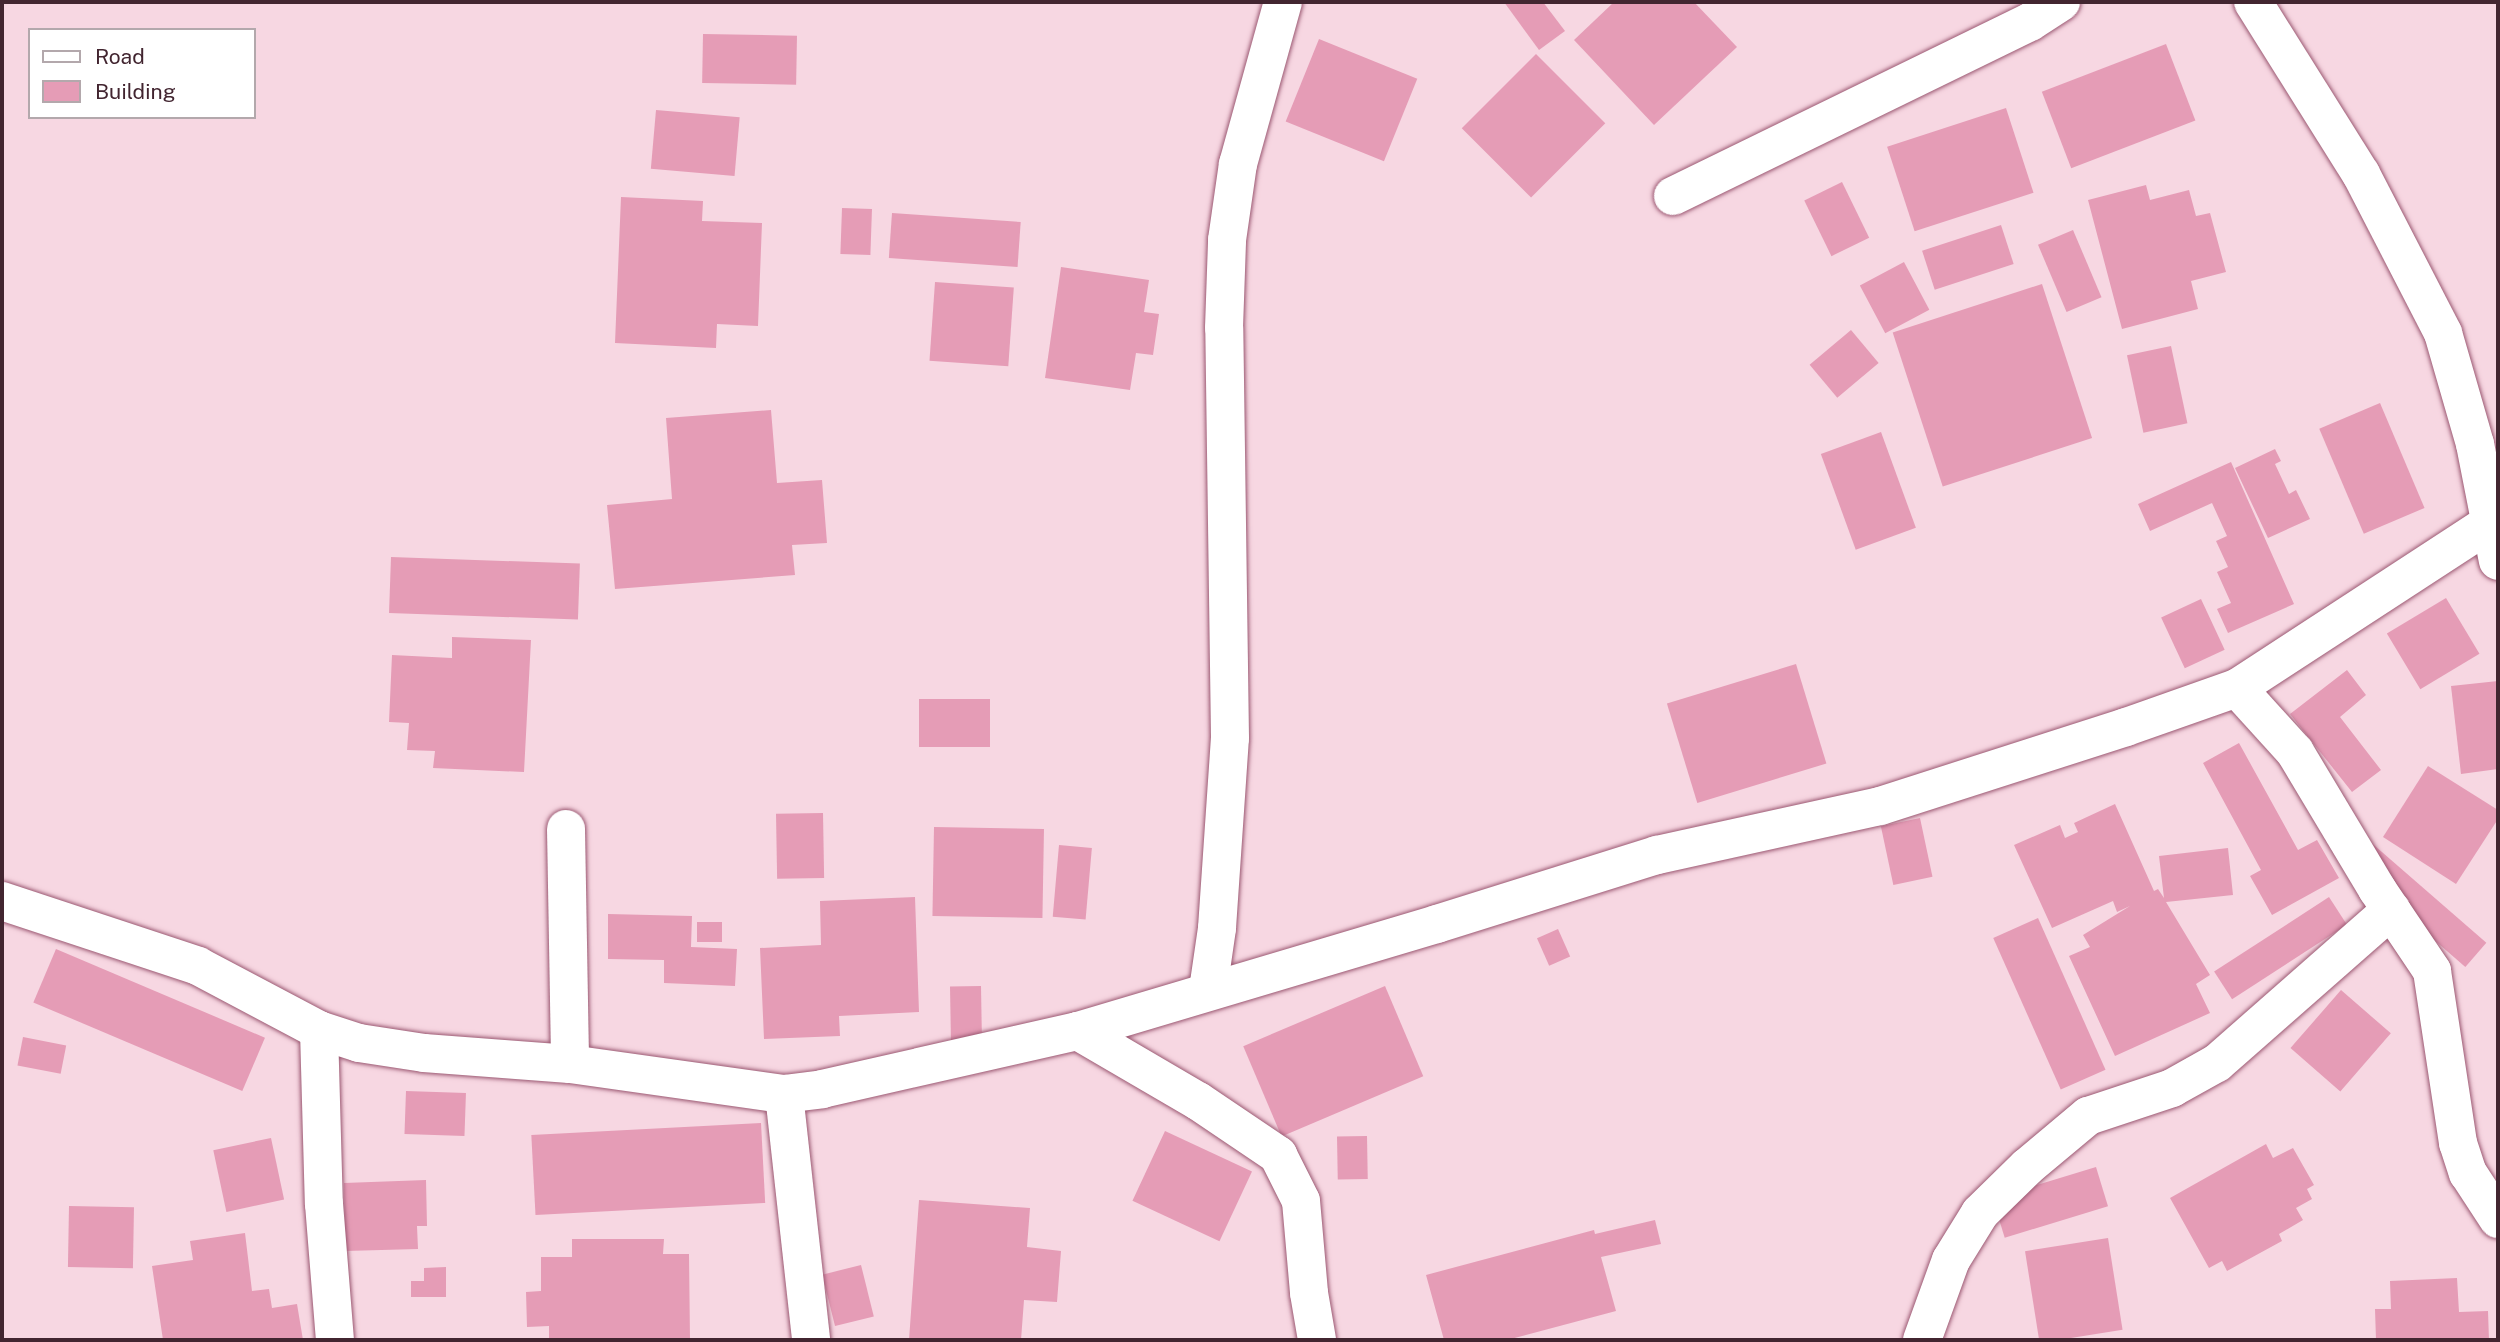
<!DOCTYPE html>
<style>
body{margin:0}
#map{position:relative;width:2500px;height:1342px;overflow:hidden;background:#f7d7e2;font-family:"Public Sans",sans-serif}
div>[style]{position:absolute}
.building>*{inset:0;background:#e59cb6;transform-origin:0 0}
.roads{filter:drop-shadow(0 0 2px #9b5872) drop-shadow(0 0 2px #9b5872)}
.minor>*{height:38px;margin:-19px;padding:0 19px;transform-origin:19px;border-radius:19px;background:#fff}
span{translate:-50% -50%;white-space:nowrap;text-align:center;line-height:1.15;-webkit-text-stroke:5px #fff;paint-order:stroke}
.frame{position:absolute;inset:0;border:4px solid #422530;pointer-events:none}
.legend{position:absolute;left:28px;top:28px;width:228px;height:91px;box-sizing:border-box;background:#fff;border:2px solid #b3a8ac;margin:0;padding:9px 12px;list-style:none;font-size:21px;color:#422530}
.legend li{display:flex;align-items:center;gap:14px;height:35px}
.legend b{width:35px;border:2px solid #b3a8ac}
</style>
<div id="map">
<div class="building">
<i style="clip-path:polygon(1504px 2px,1543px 2px,1565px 31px,1539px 50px)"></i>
<i style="clip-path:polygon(1614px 2px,1694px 2px,1737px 47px,1654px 125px,1574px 40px)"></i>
<i style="left:703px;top:34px;width:94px;height:49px;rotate:1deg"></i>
<i style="left:1319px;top:39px;width:106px;height:89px;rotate:22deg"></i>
<i style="left:2166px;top:44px;width:82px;height:133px;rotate:69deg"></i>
<i style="left:1536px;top:54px;width:98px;height:105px;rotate:45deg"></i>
<i style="left:2006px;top:108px;width:89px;height:125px;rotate:72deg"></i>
<i style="left:656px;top:110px;width:84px;height:59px;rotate:5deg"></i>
<i style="left:1842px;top:182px;width:62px;height:42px;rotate:64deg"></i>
<i style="clip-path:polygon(2146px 185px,2150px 200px,2189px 190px,2196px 216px,2210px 213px,2226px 272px,2191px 281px,2198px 309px,2122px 329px,2088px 200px)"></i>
<i style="clip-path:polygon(621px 197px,703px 201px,702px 221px,762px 223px,758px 326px,717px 324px,716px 348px,615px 343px)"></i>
<i style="left:842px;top:208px;width:30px;height:46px;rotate:2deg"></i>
<i style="left:892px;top:213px;width:129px;height:45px;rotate:4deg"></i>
<i style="left:2001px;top:225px;width:41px;height:83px;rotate:72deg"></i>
<i style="left:2073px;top:230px;width:73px;height:38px;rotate:67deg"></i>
<i style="left:1904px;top:262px;width:54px;height:50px;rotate:62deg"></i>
<i style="clip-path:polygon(1061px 267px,1149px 280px,1144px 312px,1159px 314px,1153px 355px,1136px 353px,1130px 390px,1045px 378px)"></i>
<i style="left:935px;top:282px;width:79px;height:79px;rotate:4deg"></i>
<i style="left:2042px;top:284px;width:162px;height:157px;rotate:72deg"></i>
<i style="left:1851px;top:330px;width:43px;height:54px;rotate:50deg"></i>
<i style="left:2171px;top:346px;width:79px;height:45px;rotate:78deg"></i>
<i style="left:2380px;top:403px;width:114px;height:66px;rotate:67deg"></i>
<i style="clip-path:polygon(771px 410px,777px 483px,822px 480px,827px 543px,792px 545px,795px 575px,615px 589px,607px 505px,672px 499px,666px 418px)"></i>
<i style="left:1881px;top:432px;width:102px;height:64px;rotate:70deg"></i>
<i style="clip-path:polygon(2275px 449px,2281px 461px,2275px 464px,2289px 494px,2296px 490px,2310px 519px,2268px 538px,2235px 468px)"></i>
<i style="clip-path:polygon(2231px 462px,2294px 604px,2228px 633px,2217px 609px,2231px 603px,2217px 572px,2228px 567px,2216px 541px,2227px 536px,2212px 503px,2150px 531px,2138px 504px)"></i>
<i style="left:391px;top:557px;width:189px;height:56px;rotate:2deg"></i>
<i style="left:2446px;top:598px;width:65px;height:69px;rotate:59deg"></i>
<i style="left:2201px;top:599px;width:56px;height:44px;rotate:65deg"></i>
<i style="clip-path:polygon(452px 637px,531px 640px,524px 772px,433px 768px,435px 751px,407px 750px,409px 723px,389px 722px,392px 655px,452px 658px)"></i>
<i style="left:1796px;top:664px;width:104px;height:135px;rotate:73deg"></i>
<i style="clip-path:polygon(2347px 670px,2366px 695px,2340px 717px,2381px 770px,2352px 792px,2290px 714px)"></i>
<i style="clip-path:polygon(2498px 681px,2498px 769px,2461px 774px,2451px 686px)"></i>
<i style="left:990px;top:699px;width:48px;height:71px;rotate:90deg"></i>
<i style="clip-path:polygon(2239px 743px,2298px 850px,2317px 840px,2339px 878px,2272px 915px,2250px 876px,2261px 870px,2203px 763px)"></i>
<i style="clip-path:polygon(2428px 766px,2498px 810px,2498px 819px,2456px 884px,2383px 837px)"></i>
<i style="clip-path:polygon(2115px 804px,2154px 891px,2158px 889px,2164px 898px,2159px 856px,2228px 848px,2233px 895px,2166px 902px,2210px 975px,2196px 984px,2210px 1013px,2115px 1056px,2069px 956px,2090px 947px,2083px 935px,2130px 906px,2117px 912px,2113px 901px,2052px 928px,2014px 845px,2060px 825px,2065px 838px,2078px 832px,2074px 823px)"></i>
<i style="left:823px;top:813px;width:65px;height:47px;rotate:89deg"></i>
<i style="left:1920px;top:818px;width:60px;height:40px;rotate:78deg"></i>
<i style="left:2352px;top:826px;width:178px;height:32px;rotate:41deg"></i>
<i style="left:934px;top:827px;width:110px;height:89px;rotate:1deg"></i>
<i style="left:1059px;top:845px;width:33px;height:72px;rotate:5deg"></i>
<i style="clip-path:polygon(915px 897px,919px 1012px,839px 1016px,840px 1036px,764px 1039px,760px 948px,821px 945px,820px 901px)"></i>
<i style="left:2329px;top:897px;width:33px;height:137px;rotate:57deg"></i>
<i style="clip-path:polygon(608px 914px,692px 916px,691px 947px,737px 949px,735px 986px,664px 983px,664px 960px,608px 959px)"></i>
<i style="left:2038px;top:918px;width:166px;height:49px;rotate:66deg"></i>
<i style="left:722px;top:922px;width:20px;height:25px;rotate:90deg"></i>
<i style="left:1558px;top:929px;width:30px;height:23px;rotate:66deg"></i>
<i style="left:56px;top:949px;width:227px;height:58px;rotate:23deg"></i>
<i style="left:981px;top:986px;width:54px;height:31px;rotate:89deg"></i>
<i style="left:1385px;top:986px;width:98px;height:154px;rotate:67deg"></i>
<i style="left:2341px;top:990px;width:66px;height:77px;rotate:41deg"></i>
<i style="left:23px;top:1037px;width:44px;height:29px;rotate:11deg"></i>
<i style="left:406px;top:1091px;width:60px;height:43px;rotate:2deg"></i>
<i style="left:761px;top:1123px;width:80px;height:230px;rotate:87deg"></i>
<i style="left:1165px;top:1131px;width:96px;height:77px;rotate:25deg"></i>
<i style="left:1367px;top:1136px;width:43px;height:30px;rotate:89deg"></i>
<i style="left:271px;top:1138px;width:63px;height:59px;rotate:78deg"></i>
<i style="clip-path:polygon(2266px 1144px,2273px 1158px,2293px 1148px,2314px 1185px,2307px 1189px,2312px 1199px,2296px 1208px,2303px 1220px,2279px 1234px,2282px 1241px,2227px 1271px,2222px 1261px,2209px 1268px,2170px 1198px)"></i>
<i style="left:2096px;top:1167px;width:41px;height:108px;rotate:73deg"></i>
<i style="clip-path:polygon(426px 1180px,427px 1226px,417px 1226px,418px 1249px,345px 1251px,344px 1183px)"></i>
<i style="clip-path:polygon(919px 1200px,1030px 1208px,1027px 1247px,1061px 1251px,1057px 1302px,1024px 1300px,1021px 1340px,909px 1340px)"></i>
<i style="left:69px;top:1206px;width:65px;height:61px;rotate:1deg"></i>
<i style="clip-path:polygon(1655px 1220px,1661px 1244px,1601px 1257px,1616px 1311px,1507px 1340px,1444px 1340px,1426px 1275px,1594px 1230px,1595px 1234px)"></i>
<i style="clip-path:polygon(245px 1233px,252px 1291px,269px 1289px,272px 1308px,297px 1304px,303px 1340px,163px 1340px,152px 1266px,193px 1260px,190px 1241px)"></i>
<i style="left:2108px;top:1238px;width:93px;height:84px;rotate:81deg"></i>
<i style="clip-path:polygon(572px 1239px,664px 1239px,663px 1254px,689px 1254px,690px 1340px,549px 1340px,549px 1326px,527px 1327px,526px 1292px,541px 1291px,541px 1257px,572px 1257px)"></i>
<i style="left:861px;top:1265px;width:53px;height:40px;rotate:76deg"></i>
<i style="clip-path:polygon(446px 1267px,446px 1297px,411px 1297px,411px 1281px,424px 1281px,424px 1268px)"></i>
<i style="clip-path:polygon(2457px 1278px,2459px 1312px,2488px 1311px,2489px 1340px,2376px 1340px,2375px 1309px,2391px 1309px,2390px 1281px)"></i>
</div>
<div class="roads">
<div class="minor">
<i style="left:2253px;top:2px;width:203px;rotate:57.9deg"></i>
<i style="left:2361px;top:174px;width:179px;rotate:62.7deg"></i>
<i style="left:2443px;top:333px;width:116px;rotate:73.9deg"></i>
<i style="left:2475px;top:444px;width:119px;rotate:78.9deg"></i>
<i style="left:1673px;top:196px;width:397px;rotate:-26deg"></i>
<i style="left:2030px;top:22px;width:37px;rotate:-33deg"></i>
<i style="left:2237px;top:688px;width:86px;rotate:47.8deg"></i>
<i style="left:2295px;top:752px;width:160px;rotate:59.1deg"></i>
<i style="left:2377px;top:889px;width:99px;rotate:56.1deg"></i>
<i style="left:2432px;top:971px;width:174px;rotate:81.4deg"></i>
<i style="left:2458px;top:1143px;width:32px;rotate:72deg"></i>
<i style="left:2468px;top:1173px;width:55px;rotate:56.9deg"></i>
<i style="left:566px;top:829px;width:235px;rotate:89deg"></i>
<i style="left:2px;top:901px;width:206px;rotate:18.3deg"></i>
<i style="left:198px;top:966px;width:137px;rotate:27.9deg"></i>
<i style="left:319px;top:1030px;width:42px;rotate:18deg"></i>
<i style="left:359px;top:1043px;width:66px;rotate:8.7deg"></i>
<i style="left:424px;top:1053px;width:146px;rotate:4.3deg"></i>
<i style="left:570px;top:1064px;width:216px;rotate:8deg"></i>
<i style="left:784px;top:1094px;width:38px;rotate:-7deg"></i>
<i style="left:822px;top:1089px;width:262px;rotate:-12.8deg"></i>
<i style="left:1078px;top:1031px;width:375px;rotate:-16.6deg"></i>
<i style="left:1437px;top:924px;width:231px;rotate:-17.4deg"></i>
<i style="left:1657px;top:855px;width:228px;rotate:-12.4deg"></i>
<i style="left:1880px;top:806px;width:258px;rotate:-17.8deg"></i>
<i style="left:2126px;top:727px;width:118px;rotate:-19.4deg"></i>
<i style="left:2237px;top:688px;width:311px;rotate:-33.1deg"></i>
<i style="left:1208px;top:990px;width:63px;rotate:-81.7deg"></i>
<i style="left:1217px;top:928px;width:190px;rotate:-86.1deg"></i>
<i style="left:1230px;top:738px;width:410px;rotate:-90.8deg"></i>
<i style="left:1224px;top:328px;width:88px;rotate:-88deg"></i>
<i style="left:1227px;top:240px;width:77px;rotate:-81.8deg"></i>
<i style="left:1238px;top:164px;width:168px;rotate:-74.5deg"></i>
<i style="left:319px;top:1030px;width:174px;rotate:88.4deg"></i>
<i style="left:324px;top:1204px;width:136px;rotate:85.4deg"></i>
<i style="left:1078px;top:1031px;width:139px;rotate:30.3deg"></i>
<i style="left:1198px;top:1101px;width:97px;rotate:34deg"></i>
<i style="left:1278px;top:1155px;width:51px;rotate:63.4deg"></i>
<i style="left:1301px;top:1201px;width:92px;rotate:85deg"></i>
<i style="left:1309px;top:1293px;width:48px;rotate:80.3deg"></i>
<i style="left:784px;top:1094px;width:247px;rotate:83.7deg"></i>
<i style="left:1922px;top:1340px;width:85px;rotate:-70.1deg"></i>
<i style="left:1951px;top:1260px;width:55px;rotate:-58.3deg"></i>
<i style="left:1980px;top:1213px;width:66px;rotate:-44.4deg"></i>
<i style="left:2027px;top:1167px;width:80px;rotate:-39.9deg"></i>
<i style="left:2088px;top:1116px;width:89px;rotate:-18.4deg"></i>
<i style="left:2172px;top:1088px;width:51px;rotate:-29.1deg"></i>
<i style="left:2217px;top:1063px;width:232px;rotate:-41.3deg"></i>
</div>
</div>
<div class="frame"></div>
<ul class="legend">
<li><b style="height:9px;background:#fff"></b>Road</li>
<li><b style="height:19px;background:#e59cb6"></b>Building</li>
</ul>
</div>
